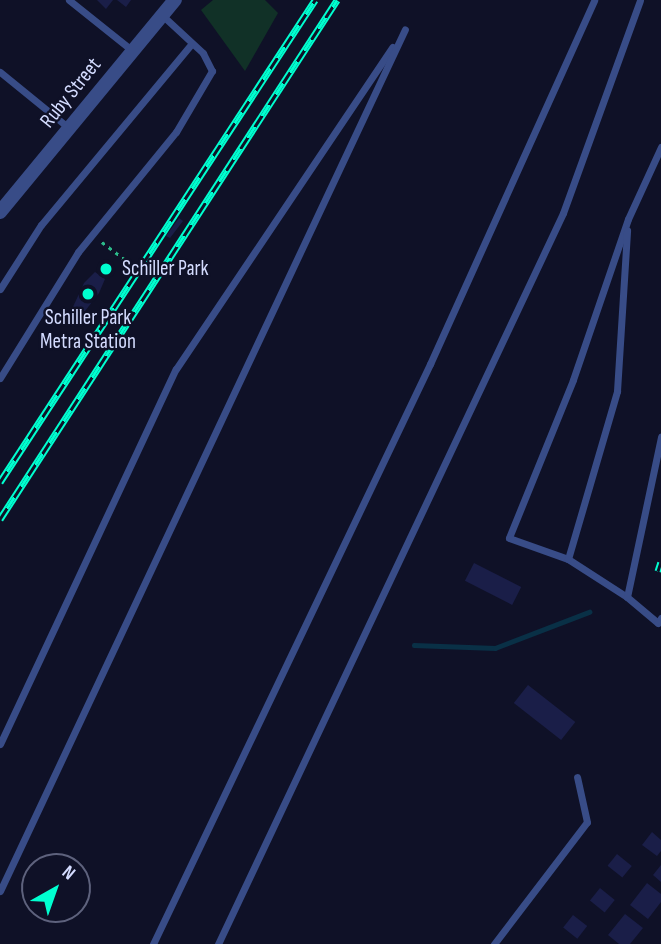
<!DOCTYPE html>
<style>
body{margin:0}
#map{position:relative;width:661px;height:944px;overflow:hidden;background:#0f1127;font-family:"Sofia Sans Condensed",sans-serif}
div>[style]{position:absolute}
.green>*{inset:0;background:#113127}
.stream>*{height:4.5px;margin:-2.25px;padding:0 2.25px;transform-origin:2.25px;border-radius:2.25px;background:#093046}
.building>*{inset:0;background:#1a1e48;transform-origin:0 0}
.path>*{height:2.5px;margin-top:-1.25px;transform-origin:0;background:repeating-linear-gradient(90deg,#2cbb8a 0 3.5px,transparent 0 8.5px)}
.lane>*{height:7px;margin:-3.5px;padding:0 3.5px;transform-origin:3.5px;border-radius:3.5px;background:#384c87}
.street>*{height:14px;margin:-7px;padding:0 7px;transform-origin:7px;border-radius:7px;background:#384c87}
.rail>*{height:7px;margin-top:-3.5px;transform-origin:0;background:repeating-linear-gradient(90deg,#0f1127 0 13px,#00ffd0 0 26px);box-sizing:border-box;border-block:2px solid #00ffd0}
.dots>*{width:19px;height:19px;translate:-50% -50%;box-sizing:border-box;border:4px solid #0f1127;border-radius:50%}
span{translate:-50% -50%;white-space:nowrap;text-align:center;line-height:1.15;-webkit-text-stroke:5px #0f1127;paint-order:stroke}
.street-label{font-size:21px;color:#d4dcff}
.poi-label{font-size:21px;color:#d4dcff}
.left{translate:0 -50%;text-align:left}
.north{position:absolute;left:21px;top:853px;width:70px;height:70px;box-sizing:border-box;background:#0f1127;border:2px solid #5e627d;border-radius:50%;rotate:40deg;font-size:19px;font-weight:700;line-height:28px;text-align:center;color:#d4dcff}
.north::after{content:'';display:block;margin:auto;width:24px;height:32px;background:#00ffd0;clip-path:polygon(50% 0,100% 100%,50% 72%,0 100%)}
</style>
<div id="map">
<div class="green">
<i style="clip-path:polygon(213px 0,265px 0,278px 13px,245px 71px,201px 10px)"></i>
</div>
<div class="stream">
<i style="left:414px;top:645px;width:81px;rotate:2.1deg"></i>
<i style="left:495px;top:648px;width:101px;rotate:-21deg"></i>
</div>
<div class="building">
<i style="clip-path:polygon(97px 0,113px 0,106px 9px)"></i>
<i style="clip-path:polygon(117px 0,131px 0,126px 7px)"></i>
<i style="clip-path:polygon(179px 218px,183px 221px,170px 238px,166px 236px)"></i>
<i style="clip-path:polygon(95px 272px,105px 279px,99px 293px,82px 315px,72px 309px,84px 283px)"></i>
<i style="left:474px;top:563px;width:53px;height:20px;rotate:27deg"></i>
<i style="left:528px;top:685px;width:60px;height:23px;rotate:38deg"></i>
<i style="clip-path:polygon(652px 832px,661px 840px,661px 851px,657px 856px,642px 845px)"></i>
<i style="left:617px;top:854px;width:19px;height:15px;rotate:39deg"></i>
<i style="clip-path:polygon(661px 865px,661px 882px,653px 875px)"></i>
<i style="clip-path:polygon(647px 883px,661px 894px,661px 902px,648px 919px,630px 905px)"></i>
<i style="left:600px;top:888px;width:19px;height:16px;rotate:39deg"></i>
<i style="clip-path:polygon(625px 914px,643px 928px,630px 944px,619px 944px,608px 935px)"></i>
<i style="left:573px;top:915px;width:18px;height:16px;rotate:38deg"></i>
</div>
<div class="path">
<i style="left:102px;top:242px;width:53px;rotate:37.3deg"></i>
</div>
<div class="lane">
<i style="left:69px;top:0;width:82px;rotate:38.6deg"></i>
<i style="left:0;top:72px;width:89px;rotate:39.1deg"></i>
<i style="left:661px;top:147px;width:79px;rotate:114.6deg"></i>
<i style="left:628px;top:219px;width:170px;rotate:108.9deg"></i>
<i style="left:573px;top:380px;width:170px;rotate:112.1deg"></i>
<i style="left:509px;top:538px;width:63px;rotate:19.6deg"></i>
<i style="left:568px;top:559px;width:70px;rotate:32.8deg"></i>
<i style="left:627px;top:597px;width:40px;rotate:40deg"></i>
<i style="left:658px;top:623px;width:6px;rotate:-59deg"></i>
<i style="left:0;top:289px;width:76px;rotate:-57.4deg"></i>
<i style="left:41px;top:225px;width:236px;rotate:-50.3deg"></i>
<i style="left:0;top:378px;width:148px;rotate:-58.2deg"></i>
<i style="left:78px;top:252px;width:155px;rotate:-50.8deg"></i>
<i style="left:176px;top:132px;width:71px;rotate:-59.5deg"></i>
<i style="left:212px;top:71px;width:20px;rotate:-117deg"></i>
<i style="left:203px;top:53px;width:56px;rotate:-137.2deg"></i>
<i style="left:568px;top:559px;width:175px;rotate:-73.7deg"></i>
<i style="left:617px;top:391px;width:161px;rotate:-86.4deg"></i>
<i style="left:627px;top:597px;width:164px;rotate:-78deg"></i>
<i style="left:0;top:744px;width:414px;rotate:-64.9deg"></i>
<i style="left:176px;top:369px;width:388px;rotate:-56.1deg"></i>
<i style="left:0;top:891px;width:952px;rotate:-64.83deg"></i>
<i style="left:153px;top:944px;width:643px;rotate:-64.47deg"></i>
<i style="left:430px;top:364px;width:399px;rotate:-65.7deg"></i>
<i style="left:218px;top:944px;width:808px;rotate:-64.73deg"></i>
<i style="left:563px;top:213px;width:226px;rotate:-70.1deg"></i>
<i style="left:494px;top:944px;width:153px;rotate:-52.7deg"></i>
<i style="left:587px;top:822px;width:46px;rotate:-102.5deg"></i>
</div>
<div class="street">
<i style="left:0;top:212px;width:275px;rotate:-50.5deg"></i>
</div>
<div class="rail">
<i style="left:0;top:482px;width:576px;rotate:-56.83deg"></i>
<i style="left:0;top:519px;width:619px;rotate:-57deg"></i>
<i style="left:658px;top:571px;width:9px;rotate:-72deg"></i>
</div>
<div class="dots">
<i style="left:106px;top:269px;background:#00ffd0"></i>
<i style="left:88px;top:294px;background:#00ffd0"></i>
</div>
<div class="street-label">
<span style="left:71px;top:93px;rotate:-51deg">Ruby Street</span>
</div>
<div class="poi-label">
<span class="left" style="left:122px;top:269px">Schiller Park</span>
<span style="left:88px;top:330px">Schiller Park<br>Metra Station</span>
</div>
<div class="north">N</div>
</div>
